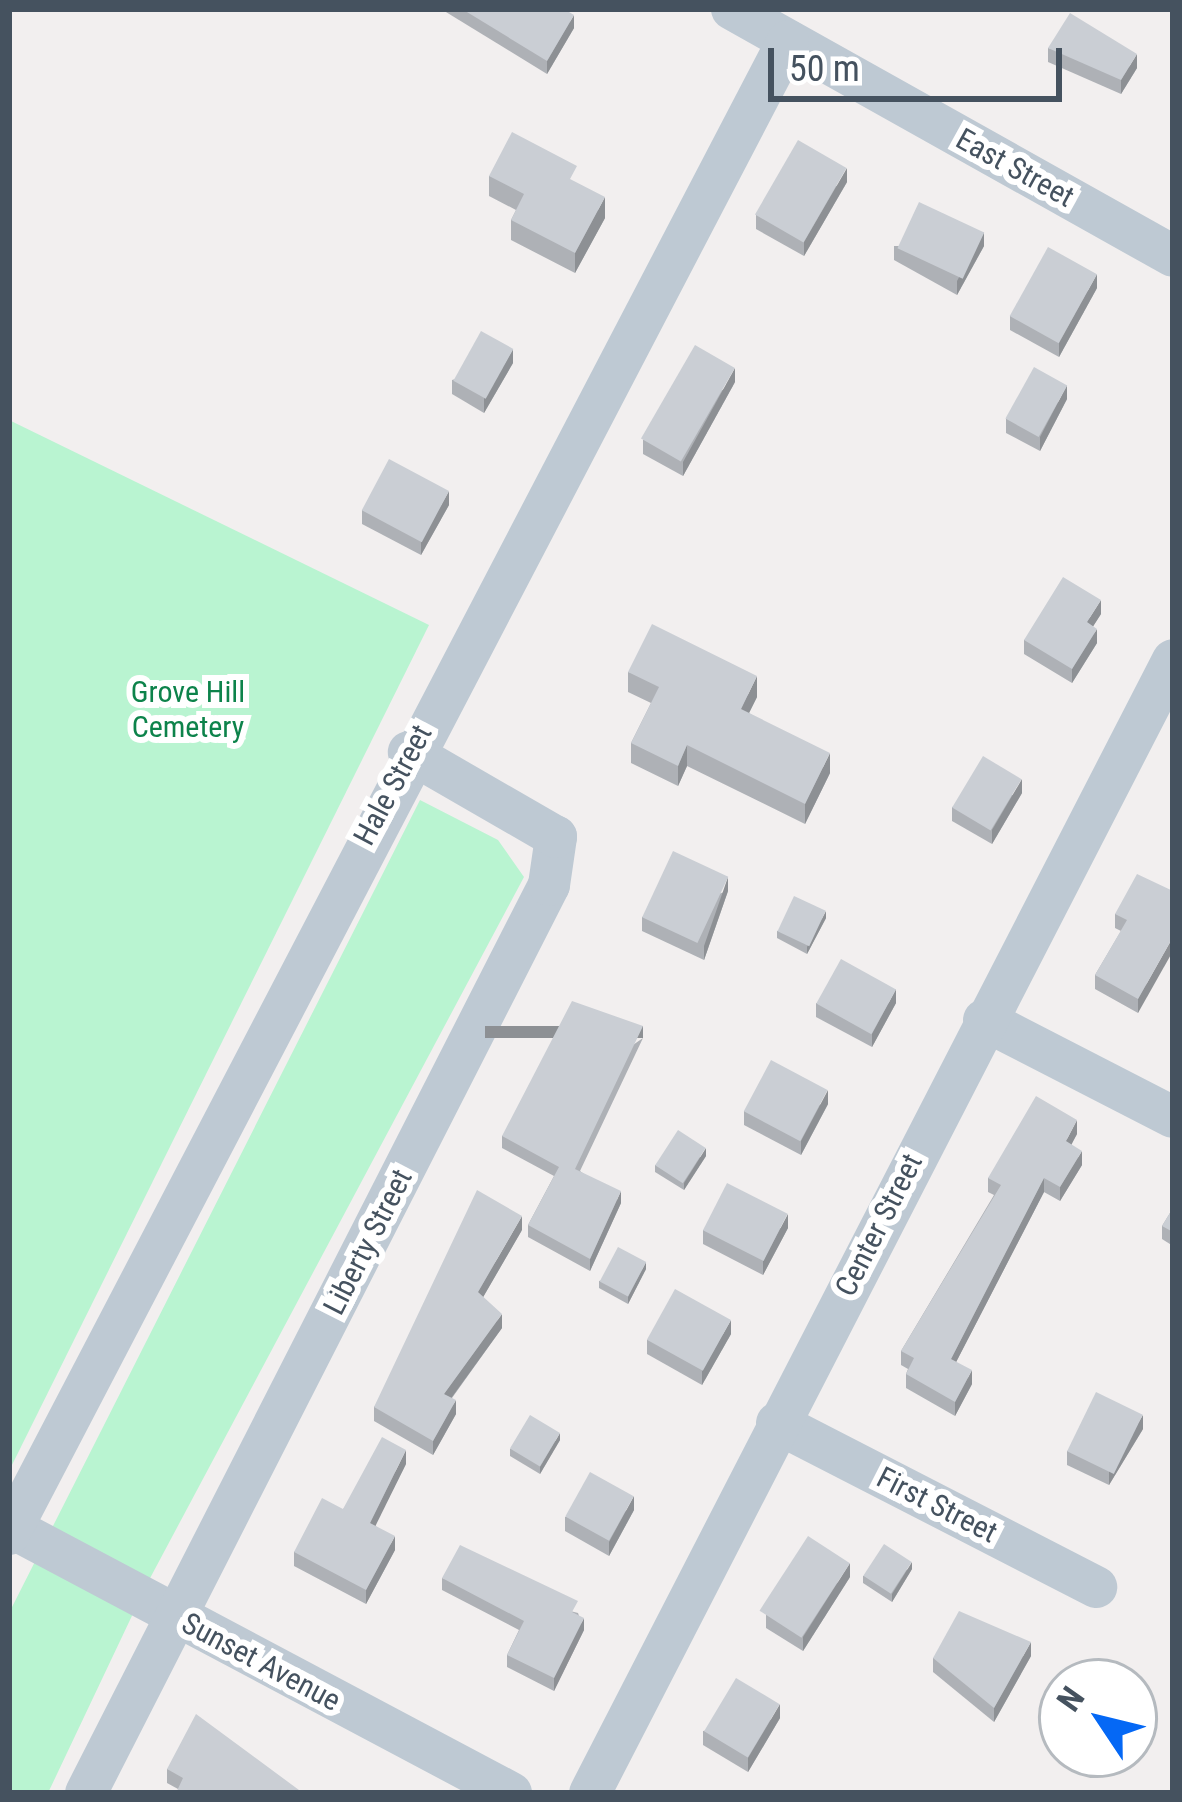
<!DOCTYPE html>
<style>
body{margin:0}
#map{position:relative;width:1182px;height:1802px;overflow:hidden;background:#f2efef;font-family:"Roboto Condensed",sans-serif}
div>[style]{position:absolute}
.green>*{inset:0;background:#b9f4d1}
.minor>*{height:42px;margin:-21px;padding:0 21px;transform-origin:21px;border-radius:21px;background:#bec9d3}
.wall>*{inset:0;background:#aeb1b6}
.shaded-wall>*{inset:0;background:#8d9094;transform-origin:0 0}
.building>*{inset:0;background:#caced4;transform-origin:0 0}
span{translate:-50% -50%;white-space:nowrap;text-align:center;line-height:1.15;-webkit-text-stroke:12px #fff;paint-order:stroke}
.street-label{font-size:30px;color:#45525f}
.park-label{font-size:30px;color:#0d834b}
.frame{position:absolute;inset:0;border:12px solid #45525f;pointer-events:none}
.north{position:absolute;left:1038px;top:1658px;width:120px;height:120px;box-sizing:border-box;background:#fff;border:3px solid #b5babf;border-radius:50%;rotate:305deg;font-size:33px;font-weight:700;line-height:48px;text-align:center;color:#45525f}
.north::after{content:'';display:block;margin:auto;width:42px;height:54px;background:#0568f5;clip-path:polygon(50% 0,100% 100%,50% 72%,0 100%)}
.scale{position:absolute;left:768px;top:48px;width:294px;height:54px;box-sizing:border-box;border:6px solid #45525f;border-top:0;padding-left:15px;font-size:36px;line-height:42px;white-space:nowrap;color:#45525f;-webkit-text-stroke:9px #fff;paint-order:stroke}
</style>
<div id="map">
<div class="green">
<i style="clip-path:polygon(9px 420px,429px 625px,9px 1471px)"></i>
<i style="clip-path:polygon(420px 800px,498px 840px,524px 877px,148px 1582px,48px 1793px,9px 1793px,9px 1613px)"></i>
</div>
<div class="minor">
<i style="left:732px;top:9px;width:505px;rotate:29.25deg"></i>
<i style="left:984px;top:1020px;width:212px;rotate:27.2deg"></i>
<i style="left:777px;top:1423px;width:359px;rotate:27.2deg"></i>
<i style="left:12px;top:1528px;width:565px;rotate:27.97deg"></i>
<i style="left:9px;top:1534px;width:1684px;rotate:-62.45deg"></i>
<i style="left:86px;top:1793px;width:1019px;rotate:-62.98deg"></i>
<i style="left:549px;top:885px;width:49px;rotate:-81.7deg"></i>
<i style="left:556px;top:837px;width:170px;rotate:-150deg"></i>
<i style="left:590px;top:1793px;width:1274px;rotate:-62.77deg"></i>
</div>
<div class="wall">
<i style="clip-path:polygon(441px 9px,564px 9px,574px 28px,547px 74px)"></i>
<i style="clip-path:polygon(1048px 48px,1137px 68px,1121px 94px,1048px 62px)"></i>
<i style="clip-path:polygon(489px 176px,577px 183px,605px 218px,575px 273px,511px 240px,511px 220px,516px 210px,489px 196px)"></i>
<i style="clip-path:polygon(847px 182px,804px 256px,756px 229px,756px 215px)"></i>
<i style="clip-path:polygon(894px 246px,984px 246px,957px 295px,894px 260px)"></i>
<i style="clip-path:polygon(1097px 288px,1059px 357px,1010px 330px,1010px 316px)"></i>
<i style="clip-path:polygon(513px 363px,484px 413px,452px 394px,452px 380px)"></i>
<i style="clip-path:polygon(735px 382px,683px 476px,643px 454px,643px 440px)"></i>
<i style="clip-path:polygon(1067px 399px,1040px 451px,1006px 433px,1006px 419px)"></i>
<i style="clip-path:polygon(449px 505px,421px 555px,362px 524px,362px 510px)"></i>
<i style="clip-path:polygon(1101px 614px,1093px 626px,1097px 643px,1072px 683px,1024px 654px,1024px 640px)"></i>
<i style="clip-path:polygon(628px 672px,757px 697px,749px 713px,830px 773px,805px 824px,687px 766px,678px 786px,631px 763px,631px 743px,651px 703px,628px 692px)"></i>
<i style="clip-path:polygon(1022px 793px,992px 844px,952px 821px,952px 807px)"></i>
<i style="clip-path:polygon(728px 891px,704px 960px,642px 931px,642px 917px)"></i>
<i style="clip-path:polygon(1173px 891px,1138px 1013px,1095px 989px,1095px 975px,1121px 931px,1115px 928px,1115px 914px)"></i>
<i style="clip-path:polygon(826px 918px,807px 954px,777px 938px,777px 931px)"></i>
<i style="clip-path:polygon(816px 1003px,896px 1003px,872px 1047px,816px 1017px)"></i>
<i style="clip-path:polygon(643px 1038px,580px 1171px,621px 1203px,590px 1271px,528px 1237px,528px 1225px,554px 1176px,502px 1148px,502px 1136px)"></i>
<i style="clip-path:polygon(828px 1104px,801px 1155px,744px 1125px,744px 1111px)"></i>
<i style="clip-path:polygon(1077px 1134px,1071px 1144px,1082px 1165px,1060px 1201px,1044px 1192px,956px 1362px,972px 1384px,955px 1416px,906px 1388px,906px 1374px,908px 1369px,901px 1365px,901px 1351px,994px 1195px,988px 1192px,988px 1178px)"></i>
<i style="clip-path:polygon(706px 1156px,684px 1190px,655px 1172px,655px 1165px)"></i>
<i style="clip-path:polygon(1173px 1208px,1173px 1246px,1162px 1239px,1162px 1226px)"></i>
<i style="clip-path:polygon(788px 1228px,763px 1275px,703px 1244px,703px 1230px)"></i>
<i style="clip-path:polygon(522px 1230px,483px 1297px,502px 1328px,452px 1398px,456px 1414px,433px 1455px,374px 1421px,374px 1407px)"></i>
<i style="clip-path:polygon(646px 1269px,628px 1304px,599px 1288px,599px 1281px)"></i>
<i style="clip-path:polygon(731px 1334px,702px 1385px,647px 1354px,647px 1340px)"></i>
<i style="clip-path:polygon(1143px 1429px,1109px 1485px,1067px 1465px,1067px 1451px)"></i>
<i style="clip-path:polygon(560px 1440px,540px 1474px,510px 1456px,510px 1449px)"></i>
<i style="clip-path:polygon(406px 1464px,375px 1525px,395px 1550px,366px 1604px,294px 1566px,294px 1552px,343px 1509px)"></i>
<i style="clip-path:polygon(634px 1510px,609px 1556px,565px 1531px,565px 1517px)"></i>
<i style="clip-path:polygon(912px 1569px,892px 1602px,863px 1583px,863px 1576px)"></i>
<i style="clip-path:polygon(850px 1577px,803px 1651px,766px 1628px,766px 1614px)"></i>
<i style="clip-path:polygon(442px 1578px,578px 1613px,584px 1630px,554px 1691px,507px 1667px,507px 1655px,519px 1630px,442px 1590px)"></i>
<i style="clip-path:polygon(1031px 1656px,994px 1722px,933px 1672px,933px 1658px)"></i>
<i style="clip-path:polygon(780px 1718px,748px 1772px,703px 1745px,703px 1731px)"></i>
<i style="clip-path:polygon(167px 1769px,299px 1793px,178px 1789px,167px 1783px)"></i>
</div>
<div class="shaded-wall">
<i style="clip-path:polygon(574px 15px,574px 28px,547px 74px,547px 61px)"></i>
<i style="clip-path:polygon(1137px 54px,1137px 68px,1121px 94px,1121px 80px)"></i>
<i style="clip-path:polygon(847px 168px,847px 182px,804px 256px,804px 242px)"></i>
<i style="clip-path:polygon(605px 197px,605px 218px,575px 273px,575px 253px)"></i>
<i style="clip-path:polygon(984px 232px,984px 246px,957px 295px,957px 281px)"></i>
<i style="clip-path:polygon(1097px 274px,1097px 288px,1059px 357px,1059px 343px)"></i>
<i style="clip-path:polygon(513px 349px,513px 363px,484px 413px,484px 399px)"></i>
<i style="clip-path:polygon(735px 368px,735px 382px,683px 476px,683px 462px)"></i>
<i style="clip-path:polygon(1067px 385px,1067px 399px,1040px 451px,1040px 437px)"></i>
<i style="clip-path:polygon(449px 491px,449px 505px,421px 555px,421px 541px)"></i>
<i style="clip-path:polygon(1101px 600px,1101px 614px,1087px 636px,1087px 622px)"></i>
<i style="clip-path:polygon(1097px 629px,1097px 643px,1072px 683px,1072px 669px)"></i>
<i style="clip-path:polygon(757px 676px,757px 697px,741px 729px,741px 709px)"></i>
<i style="clip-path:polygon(687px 745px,687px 766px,678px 786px,678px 766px)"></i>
<i style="clip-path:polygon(830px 753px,830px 773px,805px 824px,805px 804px)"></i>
<i style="clip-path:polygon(1022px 779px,1022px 793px,992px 844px,992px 830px)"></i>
<i style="clip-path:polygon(728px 877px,728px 891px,704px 960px,704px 946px)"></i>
<i style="clip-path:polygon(826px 911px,826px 918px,807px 954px,807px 947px)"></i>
<i style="clip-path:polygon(1173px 937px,1173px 951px,1138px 1013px,1138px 999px)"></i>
<i style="clip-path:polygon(896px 989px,896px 1003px,872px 1047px,872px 1034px)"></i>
<i style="left:643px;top:1026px;width:12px;height:158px;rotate:90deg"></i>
<i style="clip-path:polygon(828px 1090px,828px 1104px,801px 1155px,801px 1141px)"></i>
<i style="clip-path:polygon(1077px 1120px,1077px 1134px,1066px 1155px,1066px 1141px)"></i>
<i style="clip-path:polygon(706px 1148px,706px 1156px,684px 1190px,684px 1183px)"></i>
<i style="clip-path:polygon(1082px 1151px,1082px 1165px,1060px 1201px,1060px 1187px)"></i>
<i style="clip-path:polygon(1044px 1178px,1044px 1192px,951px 1372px,951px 1359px)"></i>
<i style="clip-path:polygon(621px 1191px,621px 1203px,590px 1271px,590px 1259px)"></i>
<i style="clip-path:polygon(788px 1214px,788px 1228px,763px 1275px,763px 1261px)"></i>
<i style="clip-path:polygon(522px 1216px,522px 1230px,478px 1306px,478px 1292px)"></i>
<i style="clip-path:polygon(646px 1262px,646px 1269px,628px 1304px,628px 1297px)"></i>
<i style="clip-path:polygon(502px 1314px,502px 1328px,444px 1408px,444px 1394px)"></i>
<i style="clip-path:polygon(731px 1320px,731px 1334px,702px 1385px,702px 1371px)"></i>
<i style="clip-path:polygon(972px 1370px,972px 1384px,955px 1416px,955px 1402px)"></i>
<i style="clip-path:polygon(456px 1400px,456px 1414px,433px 1455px,433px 1441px)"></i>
<i style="clip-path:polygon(1143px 1415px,1143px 1429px,1109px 1485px,1109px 1471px)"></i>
<i style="clip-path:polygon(560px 1433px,560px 1440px,540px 1474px,540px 1467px)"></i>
<i style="clip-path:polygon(406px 1450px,406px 1464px,370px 1537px,370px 1523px)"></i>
<i style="clip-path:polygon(634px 1496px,634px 1510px,609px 1556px,609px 1542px)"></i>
<i style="clip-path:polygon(395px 1536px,395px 1550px,366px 1604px,366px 1590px)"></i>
<i style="clip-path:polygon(912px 1562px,912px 1569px,892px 1602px,892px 1594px)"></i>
<i style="clip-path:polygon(850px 1563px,850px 1577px,803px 1651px,803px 1637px)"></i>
<i style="clip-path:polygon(584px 1618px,584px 1630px,554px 1691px,554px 1678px)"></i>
<i style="clip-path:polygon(1031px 1642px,1031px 1656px,994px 1722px,994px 1708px)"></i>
<i style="clip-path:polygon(780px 1704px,780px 1718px,748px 1772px,748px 1758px)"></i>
</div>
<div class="building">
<i style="clip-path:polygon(462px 9px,564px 9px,574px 15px,547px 61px)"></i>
<i style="clip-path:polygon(1070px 13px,1137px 54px,1121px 80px,1048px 48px)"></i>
<i style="clip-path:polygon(512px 132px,577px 166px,570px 179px,605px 197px,575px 253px,511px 220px,524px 194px,489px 176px)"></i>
<i style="left:798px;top:140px;width:56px;height:86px;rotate:30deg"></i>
<i style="left:919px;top:202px;width:72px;height:51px;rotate:25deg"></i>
<i style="left:1048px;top:247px;width:56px;height:79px;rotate:29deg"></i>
<i style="left:481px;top:331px;width:37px;height:57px;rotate:29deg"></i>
<i style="left:695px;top:345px;width:46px;height:108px;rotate:30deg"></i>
<i style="left:1034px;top:367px;width:38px;height:59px;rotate:29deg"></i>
<i style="left:389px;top:459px;width:68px;height:58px;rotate:28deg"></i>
<i style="clip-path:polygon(1063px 577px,1101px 600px,1087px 622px,1097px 629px,1072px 669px,1024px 640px)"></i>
<i style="clip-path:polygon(652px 624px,757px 676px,741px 709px,830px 753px,805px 804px,687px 745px,678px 766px,631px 743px,659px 687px,628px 672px)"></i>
<i style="left:983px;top:756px;width:45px;height:60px;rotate:31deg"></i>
<i style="left:673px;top:851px;width:61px;height:73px;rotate:25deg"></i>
<i style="clip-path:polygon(1137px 874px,1173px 891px,1173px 937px,1138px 999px,1095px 975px,1127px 920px,1115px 914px)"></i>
<i style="left:794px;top:896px;width:35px;height:39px;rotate:25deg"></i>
<i style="left:841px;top:959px;width:63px;height:51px;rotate:29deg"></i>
<i style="clip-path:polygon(572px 1001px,643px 1026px,575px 1169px,621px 1191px,590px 1259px,528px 1225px,559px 1167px,502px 1136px)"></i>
<i style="left:771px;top:1060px;width:64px;height:58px;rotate:28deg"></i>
<i style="clip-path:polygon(1036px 1096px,1077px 1120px,1066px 1141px,1082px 1151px,1060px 1187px,1044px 1178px,951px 1359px,972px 1370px,955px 1402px,906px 1374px,914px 1358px,901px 1351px,1001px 1185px,988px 1178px)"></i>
<i style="left:678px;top:1130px;width:33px;height:42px;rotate:33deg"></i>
<i style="left:727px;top:1183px;width:68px;height:53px;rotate:27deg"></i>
<i style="clip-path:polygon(477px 1190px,522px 1216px,478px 1292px,502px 1314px,444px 1394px,456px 1400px,433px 1441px,374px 1407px)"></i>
<i style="clip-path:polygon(1173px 1208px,1173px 1232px,1162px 1226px)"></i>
<i style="left:618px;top:1247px;width:32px;height:39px;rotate:28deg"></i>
<i style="left:675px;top:1289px;width:64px;height:58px;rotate:29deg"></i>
<i style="left:1096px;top:1392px;width:52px;height:66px;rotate:26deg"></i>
<i style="left:530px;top:1415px;width:35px;height:39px;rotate:31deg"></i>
<i style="clip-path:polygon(382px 1437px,406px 1450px,370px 1523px,395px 1536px,366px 1590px,294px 1552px,322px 1498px,343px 1509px)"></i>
<i style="left:590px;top:1472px;width:50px;height:51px;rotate:29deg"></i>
<i style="left:808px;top:1536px;width:50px;height:89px;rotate:33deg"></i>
<i style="left:884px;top:1544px;width:33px;height:38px;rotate:33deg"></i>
<i style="clip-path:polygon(460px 1545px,578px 1601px,572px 1612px,584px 1618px,554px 1678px,507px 1655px,524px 1621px,442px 1578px)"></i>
<i style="clip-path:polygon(959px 1611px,1031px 1642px,994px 1708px,933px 1658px)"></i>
<i style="left:736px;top:1678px;width:51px;height:62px;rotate:31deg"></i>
<i style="clip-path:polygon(196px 1714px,299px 1790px,298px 1793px,176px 1793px,183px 1778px,167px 1769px)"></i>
</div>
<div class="street-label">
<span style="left:1015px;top:168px;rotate:29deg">East Street</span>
<span style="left:393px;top:785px;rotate:-62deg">Hale Street</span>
<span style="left:879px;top:1225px;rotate:-63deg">Center Street</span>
<span style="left:368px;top:1242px;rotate:-63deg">Liberty Street</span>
<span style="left:937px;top:1505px;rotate:27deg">First Street</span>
<span style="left:261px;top:1662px;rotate:28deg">Sunset Avenue</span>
</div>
<div class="park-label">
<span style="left:188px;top:709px">Grove Hill<br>Cemetery</span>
</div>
<div class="frame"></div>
<div class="north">N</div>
<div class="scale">50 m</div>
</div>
